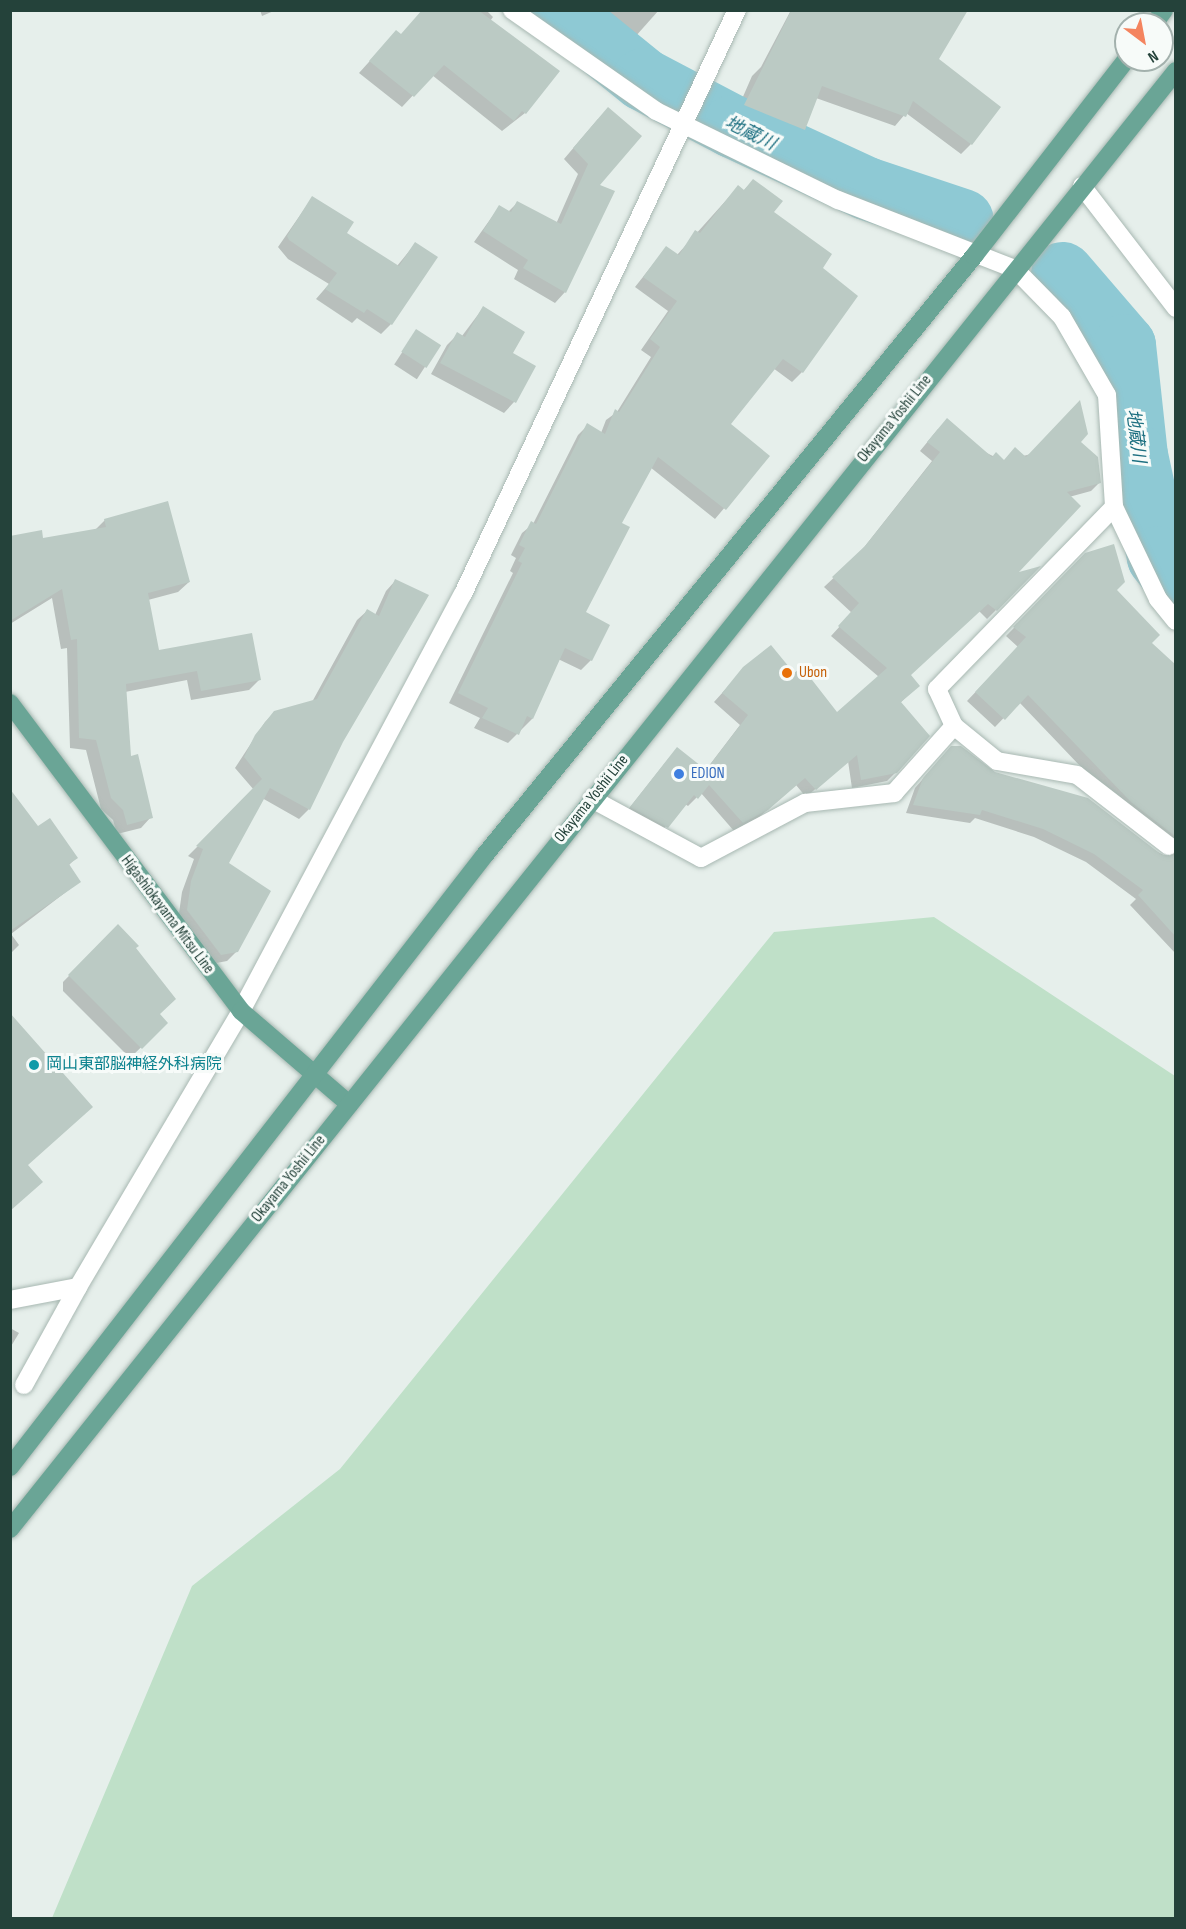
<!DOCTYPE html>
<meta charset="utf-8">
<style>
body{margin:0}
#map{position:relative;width:1186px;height:1929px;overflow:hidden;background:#e6efeb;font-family:"Sofia Sans Condensed","Noto Sans JP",sans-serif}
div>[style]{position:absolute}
.green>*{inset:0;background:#bfe0c8}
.shadow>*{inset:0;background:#0003;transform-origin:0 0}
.river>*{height:63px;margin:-31.5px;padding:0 31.5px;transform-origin:31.5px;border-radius:31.5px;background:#8ec9d4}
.building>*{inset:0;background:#bbcac4;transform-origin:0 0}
.roads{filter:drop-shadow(0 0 2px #a8b8b2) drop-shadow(0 0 2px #a8b8b2)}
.minor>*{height:18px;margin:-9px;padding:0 9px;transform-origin:9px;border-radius:9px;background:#fff}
.major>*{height:18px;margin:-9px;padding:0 9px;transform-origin:9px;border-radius:9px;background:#6aa596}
.dots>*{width:16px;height:16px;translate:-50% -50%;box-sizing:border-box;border:3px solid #f7fbf9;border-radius:50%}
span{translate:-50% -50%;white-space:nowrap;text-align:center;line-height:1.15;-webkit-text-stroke:6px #f7fbf9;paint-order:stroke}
.street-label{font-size:16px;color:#24423a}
.food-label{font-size:16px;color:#c56008}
.left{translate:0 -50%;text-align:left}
.shop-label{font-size:16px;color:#366cbe}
.culture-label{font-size:16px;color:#0d838f}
.water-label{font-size:18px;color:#1c6f80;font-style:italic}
.frame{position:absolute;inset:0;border:12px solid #24423a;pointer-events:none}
.north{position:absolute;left:1114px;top:12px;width:60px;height:60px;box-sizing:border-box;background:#f7fbf9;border:2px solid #a3b1ad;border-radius:50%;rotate:148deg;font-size:16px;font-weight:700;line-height:24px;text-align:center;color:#24423a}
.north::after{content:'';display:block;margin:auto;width:21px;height:27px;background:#f4845f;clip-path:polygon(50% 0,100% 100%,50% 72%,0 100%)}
</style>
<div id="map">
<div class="green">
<i style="clip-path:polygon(934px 917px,1175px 1076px,1175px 1918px,52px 1918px,192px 1586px,340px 1469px,774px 932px)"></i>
</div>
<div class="shadow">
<i style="clip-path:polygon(260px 10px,276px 10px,262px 16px)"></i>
<i style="clip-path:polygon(447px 10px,486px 10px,493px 17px,490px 21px,525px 113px,502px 131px,432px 75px,402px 107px,359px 73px,386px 43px)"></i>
<i style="clip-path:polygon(561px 10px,659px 10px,619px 55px)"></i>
<i style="clip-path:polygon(791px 10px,966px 10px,937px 60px,971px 144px,961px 154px,906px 113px,895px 126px,816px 98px,803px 129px,793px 139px,735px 115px,752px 76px,761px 67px)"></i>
<i style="clip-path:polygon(598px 119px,598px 185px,613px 192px,565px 292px,555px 303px,514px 279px,518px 270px,474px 242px,499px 207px,508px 212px,517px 203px,556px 224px,578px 174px,564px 159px)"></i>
<i style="clip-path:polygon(753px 181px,772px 213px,821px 268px,856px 297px,802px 372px,792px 382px,773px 368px,728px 424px,768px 456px,715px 519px,650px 467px,619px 524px,584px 613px,591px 660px,581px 670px,558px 659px,532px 719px,508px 743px,474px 728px,480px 718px,449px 703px,513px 573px,510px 571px,516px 558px,511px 555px,522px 533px,533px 524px,578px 435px,588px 425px,601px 433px,606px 420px,617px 412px,651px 357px,641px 350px,668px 311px,635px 287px,666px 248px,677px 255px,738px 187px,743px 191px)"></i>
<i style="clip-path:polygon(312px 198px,345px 234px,397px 266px,415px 244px,391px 324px,381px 334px,357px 318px,352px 323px,316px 299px,329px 284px,288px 259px,278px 247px)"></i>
<i style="clip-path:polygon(483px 308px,511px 354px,514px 402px,504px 413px,431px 374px,447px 345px,458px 334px,462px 336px)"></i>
<i style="left:416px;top:331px;width:27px;height:40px;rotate:33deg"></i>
<i style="clip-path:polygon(938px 429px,1003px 461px,1079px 442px,1100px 482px,1091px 491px,1069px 497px,1014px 575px,1036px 569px,996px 610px,987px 619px,979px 611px,909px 675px,918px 686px,900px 703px,896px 772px,887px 781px,852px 788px,848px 761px,806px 797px,796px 785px,758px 818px,734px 831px,701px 793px,688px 806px,685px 804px,658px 835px,623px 816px,669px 758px,705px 771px,740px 725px,714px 702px,742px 671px,793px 676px,837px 714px,879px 677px,831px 636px,852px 613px,824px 587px,858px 555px,932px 461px,920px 451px)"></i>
<i style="clip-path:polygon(105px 520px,189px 582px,178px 592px,148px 600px,158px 652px,260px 679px,249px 690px,191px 700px,187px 680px,125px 692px,130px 758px,151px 817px,141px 828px,117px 834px,113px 820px,101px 809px,86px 750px,70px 748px,67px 648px,61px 649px,52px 598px,10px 624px,10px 538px,42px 539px,95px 530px)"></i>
<i style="clip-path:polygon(1086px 554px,1150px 643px,1176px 714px,1176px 954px,1130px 905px,1136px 899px,1086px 862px,1034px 837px,975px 818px,970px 823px,906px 813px,915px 788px,942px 757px,994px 773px,1170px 858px,1168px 846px,1122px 810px,1019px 702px,995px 727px,967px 701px,1018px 647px,1006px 636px)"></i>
<i style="clip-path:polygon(395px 581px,427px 595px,342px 741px,309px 809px,299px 819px,262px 798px,227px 863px,237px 951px,227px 961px,211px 964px,178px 920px,182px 892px,194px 859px,188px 856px,254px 790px,235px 768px,265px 722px,275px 712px,312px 702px,357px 620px,367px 611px,375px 615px,386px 591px)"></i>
<i style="clip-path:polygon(10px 792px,38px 828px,76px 858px,68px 866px,79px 882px,11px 934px,19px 945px,10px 954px)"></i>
<i style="clip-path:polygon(118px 926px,134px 949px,158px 1014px,166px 1023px,130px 1058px,63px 991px,63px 982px)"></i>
<i style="clip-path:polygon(10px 1328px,19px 1333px,10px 1348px)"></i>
</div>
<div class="river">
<i style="left:558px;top:10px;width:109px;rotate:39.1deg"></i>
<i style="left:643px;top:79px;width:101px;rotate:27.8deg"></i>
<i style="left:732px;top:126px;width:148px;rotate:24.8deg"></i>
<i style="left:866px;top:188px;width:101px;rotate:18.4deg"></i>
<i style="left:1062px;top:273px;width:95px;rotate:49.3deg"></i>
<i style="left:1124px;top:345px;width:111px;rotate:83.8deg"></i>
<i style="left:1136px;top:455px;width:104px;rotate:77.8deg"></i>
<i style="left:1158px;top:557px;width:29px;rotate:52deg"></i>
</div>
<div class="building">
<i style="clip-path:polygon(422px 10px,478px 10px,560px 71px,526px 114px,522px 111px,514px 121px,444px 65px,414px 97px,369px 61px,396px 30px,401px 34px)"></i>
<i style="clip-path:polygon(968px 10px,939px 59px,1001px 107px,972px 145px,913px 101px,906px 117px,822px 86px,805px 130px,744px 105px,791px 11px)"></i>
<i style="clip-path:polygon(608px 107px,642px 136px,600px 185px,615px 191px,566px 293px,523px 268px,528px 260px,483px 231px,499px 205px,511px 212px,517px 201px,561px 224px,588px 164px,573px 148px)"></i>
<i style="clip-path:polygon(753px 179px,783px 201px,774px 212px,832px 254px,823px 268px,858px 296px,803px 373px,783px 359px,731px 424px,770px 456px,726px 510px,658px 457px,622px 523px,630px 527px,586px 612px,610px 625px,592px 661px,565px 648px,533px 719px,527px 716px,519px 735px,482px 718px,488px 708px,458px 693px,522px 563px,518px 561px,525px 548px,519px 545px,531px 521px,536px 524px,587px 423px,605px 434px,615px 409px,619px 412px,660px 347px,650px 339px,677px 301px,643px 277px,666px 246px,679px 255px,695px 230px,700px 233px,738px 185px,744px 190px)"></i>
<i style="clip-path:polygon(312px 196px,354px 222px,347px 233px,399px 266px,415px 242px,438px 257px,392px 325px,367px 309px,364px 313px,325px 289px,337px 273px,289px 240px,287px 236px)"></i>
<i style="clip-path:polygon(483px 306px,525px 332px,513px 353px,536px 366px,516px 403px,440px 363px,457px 332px,465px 337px)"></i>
<i style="left:416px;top:329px;width:30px;height:27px;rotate:33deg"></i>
<i style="clip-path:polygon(1080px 400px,1088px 434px,1081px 442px,1098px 457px,1101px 483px,1067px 492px,1081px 506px,1019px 572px,1041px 566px,997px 611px,988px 604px,911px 675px,920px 686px,901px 702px,930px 736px,897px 773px,861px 780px,857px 755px,816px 790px,805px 778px,768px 810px,743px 823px,709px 785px,698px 799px,694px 795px,668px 828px,630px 807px,677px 747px,706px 770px,748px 715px,722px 693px,743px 667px,771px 645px,794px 673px,802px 667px,837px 712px,887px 668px,838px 626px,859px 603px,832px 577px,865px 546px,940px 452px,927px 442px,947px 418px,992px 457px,996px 452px,1004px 460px,1015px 447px,1026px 457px)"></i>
<i style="clip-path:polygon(168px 501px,190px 582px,148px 593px,159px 650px,252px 633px,261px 680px,201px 691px,197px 671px,126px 684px,131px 756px,138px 754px,153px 818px,127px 825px,123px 810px,111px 798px,96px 740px,79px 738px,77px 639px,71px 640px,62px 589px,10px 621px,10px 536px,42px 530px,43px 538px,106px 527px,104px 519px)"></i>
<i style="clip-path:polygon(1114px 544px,1125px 582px,1117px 590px,1160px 635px,1152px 643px,1176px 665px,1176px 837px,1131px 802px,1028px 695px,1005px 720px,975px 692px,1026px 637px,1013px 627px,1085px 553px)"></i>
<i style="clip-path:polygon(395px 579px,429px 595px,343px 742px,310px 810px,270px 788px,229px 863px,271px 891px,238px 952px,221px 955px,187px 910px,191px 881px,203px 849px,196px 846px,262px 779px,244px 757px,255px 735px,274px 711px,317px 699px,367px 609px,379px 616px)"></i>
<i style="clip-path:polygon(951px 746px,961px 746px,995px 772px,1088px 798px,1162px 855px,1176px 855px,1176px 937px,1138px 895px,1143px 890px,1094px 854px,1043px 829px,982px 810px,980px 815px,913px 805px,923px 778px)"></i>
<i style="clip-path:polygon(10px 789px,38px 826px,50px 818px,78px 858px,69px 864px,81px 882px,10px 931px)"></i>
<i style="clip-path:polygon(118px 924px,139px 946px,136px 948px,176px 999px,160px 1014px,168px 1023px,142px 1049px,68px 975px)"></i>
<i style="clip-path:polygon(10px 1013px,93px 1107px,28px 1165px,43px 1182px,10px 1211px)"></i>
</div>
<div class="roads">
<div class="minor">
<i style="left:512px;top:10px;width:176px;rotate:35deg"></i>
<i style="left:656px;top:111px;width:203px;rotate:26.1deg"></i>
<i style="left:838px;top:200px;width:190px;rotate:21.3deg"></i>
<i style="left:1015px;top:269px;width:67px;rotate:45.6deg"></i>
<i style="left:1062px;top:317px;width:90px;rotate:60deg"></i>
<i style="left:1107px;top:395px;width:112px;rotate:86.4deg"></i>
<i style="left:1114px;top:507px;width:102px;rotate:64.4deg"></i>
<i style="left:1158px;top:599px;width:28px;rotate:51deg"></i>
<i style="left:1082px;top:186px;width:154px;rotate:52.4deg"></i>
<i style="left:1114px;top:507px;width:254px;rotate:134.2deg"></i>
<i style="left:937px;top:689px;width:41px;rotate:65.3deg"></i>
<i style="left:954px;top:726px;width:55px;rotate:39.1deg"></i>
<i style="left:997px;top:761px;width:81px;rotate:9.9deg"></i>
<i style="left:1077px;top:775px;width:116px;rotate:37.7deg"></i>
<i style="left:592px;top:799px;width:124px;rotate:28.4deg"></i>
<i style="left:701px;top:858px;width:118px;rotate:-27.9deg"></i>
<i style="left:805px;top:803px;width:90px;rotate:-6.4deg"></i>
<i style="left:894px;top:793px;width:90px;rotate:-48.2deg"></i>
<i style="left:10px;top:1300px;width:69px;rotate:-10.8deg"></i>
<i style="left:78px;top:1287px;width:321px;rotate:-59.4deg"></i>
<i style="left:241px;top:1011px;width:472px;rotate:-62deg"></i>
<i style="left:463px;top:594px;width:645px;rotate:-64.87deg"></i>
<i style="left:24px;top:1385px;width:112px;rotate:-61.1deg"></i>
</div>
<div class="major">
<i style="left:1154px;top:24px;width:17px;rotate:-54deg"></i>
<i style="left:10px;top:703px;width:385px;rotate:53.1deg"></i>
<i style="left:241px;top:1011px;width:143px;rotate:40.7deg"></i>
<i style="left:10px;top:1467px;width:773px;rotate:-52.2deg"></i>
<i style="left:484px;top:856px;width:775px;rotate:-50.76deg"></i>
<i style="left:974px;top:256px;width:248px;rotate:-52.2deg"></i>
<i style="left:10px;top:1529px;width:1867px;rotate:-51.35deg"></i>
</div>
</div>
<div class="dots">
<i style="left:787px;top:673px;background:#e8710a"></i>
<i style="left:679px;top:774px;background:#3f7fe0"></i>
<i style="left:34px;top:1065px;background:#0f9aa8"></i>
</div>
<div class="street-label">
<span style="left:895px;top:419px;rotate:-51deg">Okayama Yoshii Line</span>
<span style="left:592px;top:799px;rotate:-51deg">Okayama Yoshii Line</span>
<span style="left:167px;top:915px;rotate:53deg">Higashiokayama Mitsu Line</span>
<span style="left:289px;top:1179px;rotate:-51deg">Okayama Yoshii Line</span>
</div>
<div class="food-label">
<span class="left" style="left:799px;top:673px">Ubon</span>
</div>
<div class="shop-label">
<span class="left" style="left:691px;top:774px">EDION</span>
</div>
<div class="culture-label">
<span class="left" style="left:46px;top:1065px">岡山東部脳神経外科病院</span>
</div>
<div class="water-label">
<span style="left:750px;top:134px;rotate:26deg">地蔵川</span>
<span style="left:1135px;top:436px;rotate:83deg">地蔵川</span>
</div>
<div class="frame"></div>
<div class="north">N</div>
</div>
